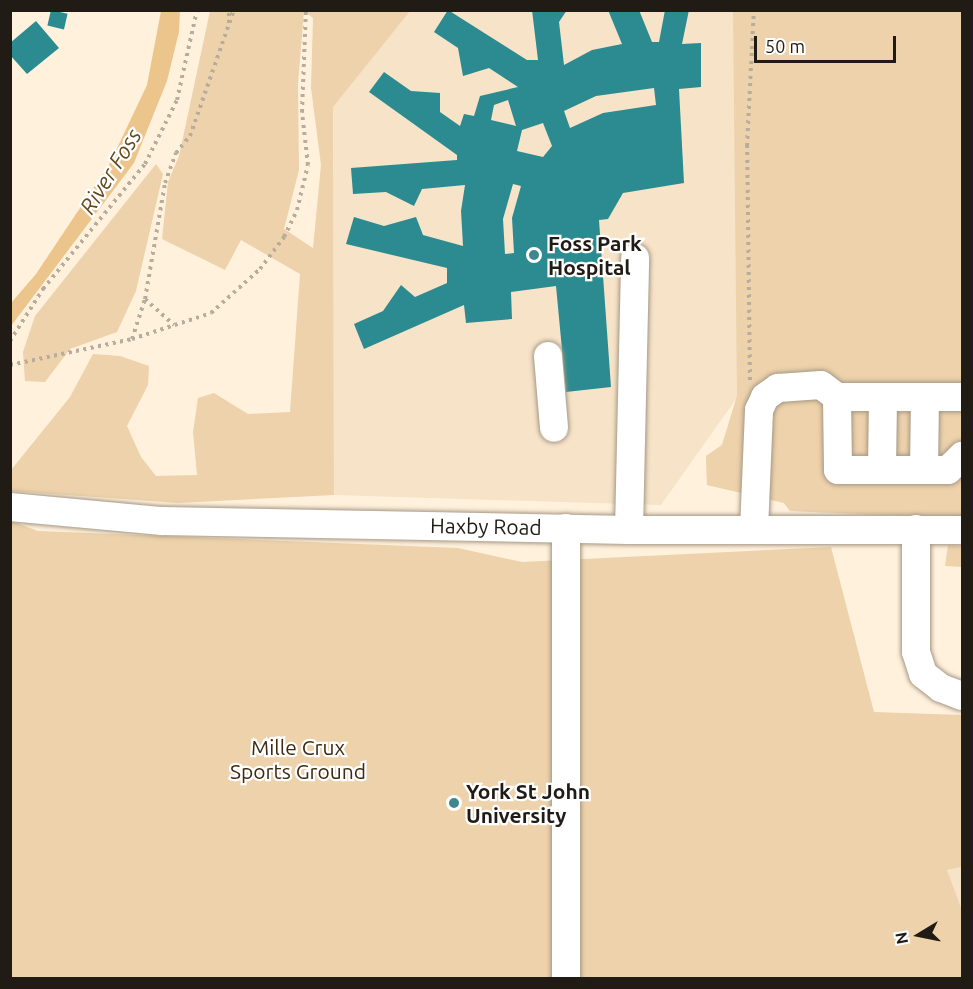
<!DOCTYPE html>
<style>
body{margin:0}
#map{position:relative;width:973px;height:989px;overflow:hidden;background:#fff1dc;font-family:Ubuntu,sans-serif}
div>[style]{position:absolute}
.built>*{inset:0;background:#f6e3c8}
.green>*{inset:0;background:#edd2ab}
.water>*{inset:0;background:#ecc58c}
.building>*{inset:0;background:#2c8b90;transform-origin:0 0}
.path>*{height:4px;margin-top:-2px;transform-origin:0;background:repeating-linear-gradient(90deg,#b8ad9d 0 3px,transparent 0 7.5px)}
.roads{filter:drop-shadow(0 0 2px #a69885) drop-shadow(0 0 2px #a69885)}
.minor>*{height:28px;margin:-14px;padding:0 14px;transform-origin:14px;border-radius:14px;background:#fff}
.dots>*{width:16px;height:16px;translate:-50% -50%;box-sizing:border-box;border:3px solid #fff;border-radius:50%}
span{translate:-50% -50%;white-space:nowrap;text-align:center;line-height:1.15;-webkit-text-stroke:4.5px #fff;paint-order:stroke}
.poi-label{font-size:21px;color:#201b14;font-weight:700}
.left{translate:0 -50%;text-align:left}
.street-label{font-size:21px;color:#201b14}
.park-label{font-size:21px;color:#3b2b11}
.water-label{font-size:22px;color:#64491d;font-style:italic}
.frame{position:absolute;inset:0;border:12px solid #201b14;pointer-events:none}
.north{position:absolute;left:889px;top:905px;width:60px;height:60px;-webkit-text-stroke:4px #fff;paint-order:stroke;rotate:260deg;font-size:16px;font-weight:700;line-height:24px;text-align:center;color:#201b14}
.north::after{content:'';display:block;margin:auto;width:21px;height:27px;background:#201b14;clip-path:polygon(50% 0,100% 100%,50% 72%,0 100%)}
.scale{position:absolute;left:754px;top:36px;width:142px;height:27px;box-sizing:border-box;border:3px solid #201b14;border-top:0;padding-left:8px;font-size:18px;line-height:21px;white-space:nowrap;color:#201b14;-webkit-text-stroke:4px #fff;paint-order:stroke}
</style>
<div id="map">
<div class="built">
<i style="clip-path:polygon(333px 11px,962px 11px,885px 516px,790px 511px,784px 503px,707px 485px,706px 456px,722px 445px,736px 399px,661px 505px,334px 495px)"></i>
<i style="clip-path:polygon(962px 867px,962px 910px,947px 870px)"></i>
</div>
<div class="green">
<i style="clip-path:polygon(evenodd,210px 11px,410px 11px,333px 107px,334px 495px,178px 503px,11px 491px,11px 470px,70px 397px,93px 354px,120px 356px,149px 366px,148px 385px,127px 426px,141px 457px,156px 476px,197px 475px,193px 432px,198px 398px,214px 393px,248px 414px,290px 412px,300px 274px,241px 240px,225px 270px,162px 239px,168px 182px,179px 156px,210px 11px,304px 11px,313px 18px,311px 88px,321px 165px,313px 248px,284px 229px,299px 170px,298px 84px,304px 11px)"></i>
<i style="clip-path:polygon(733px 11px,962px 11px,962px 518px,790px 511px,784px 503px,707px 485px,706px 456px,722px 445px,737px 396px)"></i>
<i style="clip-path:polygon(156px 164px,163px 174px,136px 291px,117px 332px,70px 349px,45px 382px,25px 381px,23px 352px,35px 316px)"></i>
<i style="clip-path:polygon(11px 521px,38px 531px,458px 548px,522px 562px,831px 547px,874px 712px,962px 715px,962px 867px,947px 870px,962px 910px,962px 978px,11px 978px)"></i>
<i style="clip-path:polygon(948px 545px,962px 546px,962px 567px,945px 566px)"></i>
</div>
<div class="water">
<i style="clip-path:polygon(161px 11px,180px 11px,179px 32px,167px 81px,134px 163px,11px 326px,11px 303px,36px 274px,110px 163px,147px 85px)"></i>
</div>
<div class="building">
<i style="left:51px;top:10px;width:17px;height:16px;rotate:13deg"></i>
<i style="clip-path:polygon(evenodd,448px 10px,527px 60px,538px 60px,532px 10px,567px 10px,559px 22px,564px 65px,592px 50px,622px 44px,608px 10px,639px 10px,652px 42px,659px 42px,665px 10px,689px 10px,682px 44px,701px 43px,701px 87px,679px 89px,684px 183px,623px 193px,608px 219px,599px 220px,611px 387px,566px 392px,556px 286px,511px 292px,512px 319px,466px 323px,464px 305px,364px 349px,354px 324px,383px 311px,401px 285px,415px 297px,447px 283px,447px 268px,346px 244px,354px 217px,384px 226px,416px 217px,423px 235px,463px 246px,461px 211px,465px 185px,422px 189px,414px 206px,386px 192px,353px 194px,351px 168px,457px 160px,457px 155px,369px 92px,384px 72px,411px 91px,440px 93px,440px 112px,460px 126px,464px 114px,474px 116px,480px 96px,518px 87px,489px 68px,463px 76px,458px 48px,434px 32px,448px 10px,654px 88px,656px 105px,603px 113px,570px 128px,564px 111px,596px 96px,654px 88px,448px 10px,508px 100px,516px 126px,491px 120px,494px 105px,508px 100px,448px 10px,543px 123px,552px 146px,543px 157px,517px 151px,522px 130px,543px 123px,448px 10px,513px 184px,521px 186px,512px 218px,514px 253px,505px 254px,503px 219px,513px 184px)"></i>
<i style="clip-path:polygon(36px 21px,59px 48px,27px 74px,10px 55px,10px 43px)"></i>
</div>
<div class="path">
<i style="left:229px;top:23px;width:13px;rotate:-90deg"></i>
<i style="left:145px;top:299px;width:39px;rotate:42deg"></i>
<i style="left:132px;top:339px;width:83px;rotate:-18.2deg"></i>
<i style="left:211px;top:313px;width:66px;rotate:-41.9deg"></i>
<i style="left:260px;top:269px;width:40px;rotate:-53deg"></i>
<i style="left:284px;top:237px;width:30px;rotate:-64deg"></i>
<i style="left:297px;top:210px;width:46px;rotate:-76.3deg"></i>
<i style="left:308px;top:165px;width:53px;rotate:-96.5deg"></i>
<i style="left:302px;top:112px;width:102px;rotate:-87.8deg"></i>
<i style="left:10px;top:341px;width:62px;rotate:-57.6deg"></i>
<i style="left:43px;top:289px;width:161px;rotate:-50.8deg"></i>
<i style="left:145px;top:164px;width:72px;rotate:-63.4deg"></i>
<i style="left:177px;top:100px;width:92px;rotate:-77.5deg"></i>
<i style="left:10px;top:365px;width:125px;rotate:-12deg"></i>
<i style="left:132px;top:339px;width:42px;rotate:-72deg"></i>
<i style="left:145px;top:299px;width:118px;rotate:-80.2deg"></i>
<i style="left:165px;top:183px;width:32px;rotate:-70deg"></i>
<i style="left:176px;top:153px;width:22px;rotate:-51deg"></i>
<i style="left:190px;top:136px;width:133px;rotate:-70.8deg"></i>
<i style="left:750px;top:380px;width:234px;rotate:-90.7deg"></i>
<i style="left:747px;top:146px;width:136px;rotate:-87.1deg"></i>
</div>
<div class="roads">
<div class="minor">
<i style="left:548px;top:356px;width:72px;rotate:85.2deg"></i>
<i style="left:837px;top:397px;width:73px;rotate:89.2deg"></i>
<i style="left:838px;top:470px;width:110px"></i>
<i style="left:948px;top:470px;width:20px;rotate:-45deg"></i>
<i style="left:882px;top:470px;width:72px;rotate:-89.2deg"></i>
<i style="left:924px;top:470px;width:72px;rotate:-89.2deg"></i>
<i style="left:10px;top:507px;width:153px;rotate:5.3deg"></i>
<i style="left:162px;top:521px;width:467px;rotate:1.1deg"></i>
<i style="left:629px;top:530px;width:333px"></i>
<i style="left:916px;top:529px;width:123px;rotate:90deg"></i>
<i style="left:916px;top:652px;width:23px;rotate:72deg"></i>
<i style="left:923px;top:674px;width:23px;rotate:38deg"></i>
<i style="left:941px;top:688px;width:22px;rotate:21deg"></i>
<i style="left:629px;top:530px;width:272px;rotate:-88.7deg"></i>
<i style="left:754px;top:530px;width:120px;rotate:-87.6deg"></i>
<i style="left:759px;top:410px;width:14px;rotate:-65deg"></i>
<i style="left:765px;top:397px;width:16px;rotate:-35deg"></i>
<i style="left:778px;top:388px;width:43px;rotate:-4deg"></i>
<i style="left:821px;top:385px;width:20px;rotate:37deg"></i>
<i style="left:837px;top:397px;width:125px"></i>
<i style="left:566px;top:978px;width:450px;rotate:-90deg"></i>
</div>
</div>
<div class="dots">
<i style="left:534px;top:255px;background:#3f878c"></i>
<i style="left:454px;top:803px;background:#3f878c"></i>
</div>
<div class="poi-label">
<span class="left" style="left:548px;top:255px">Foss Park<br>Hospital</span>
<span class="left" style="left:466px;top:803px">York St John<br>University</span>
</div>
<div class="street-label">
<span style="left:486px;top:526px;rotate:1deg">Haxby Road</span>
</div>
<div class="park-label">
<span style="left:298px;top:759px">Mille Crux<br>Sports Ground</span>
</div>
<div class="water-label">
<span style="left:110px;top:171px;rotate:-58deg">River Foss</span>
</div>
<div class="frame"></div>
<div class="north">N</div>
<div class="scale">50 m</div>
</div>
